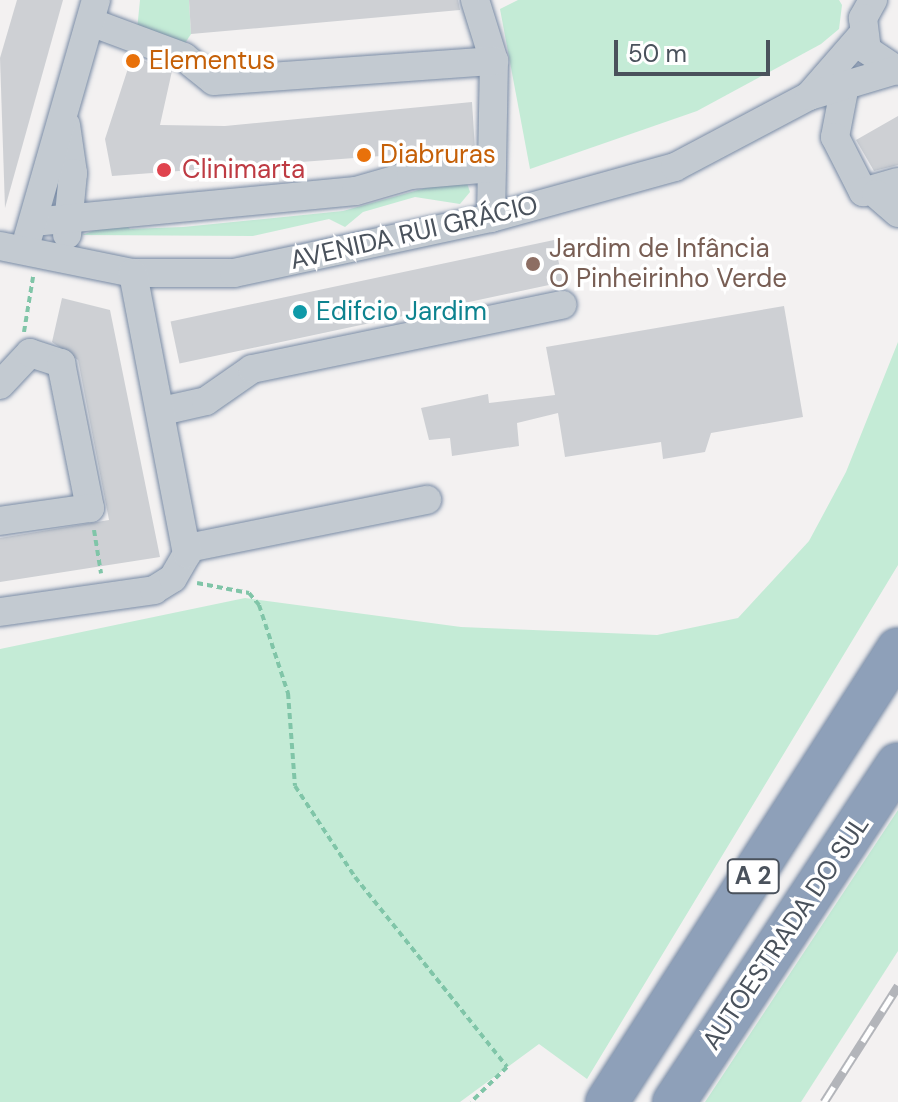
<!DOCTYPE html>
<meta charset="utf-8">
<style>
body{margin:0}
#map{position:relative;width:898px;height:1102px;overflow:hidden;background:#f3f1f1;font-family:"DM Sans",sans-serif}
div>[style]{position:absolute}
.green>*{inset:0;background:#c4ebd6}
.building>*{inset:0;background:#ced0d4;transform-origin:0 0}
.path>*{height:4px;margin-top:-2px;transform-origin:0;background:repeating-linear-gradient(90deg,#80c5a8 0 6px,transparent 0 10px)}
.roads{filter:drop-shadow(0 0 2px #798ba5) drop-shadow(0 0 2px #798ba5)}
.minor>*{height:28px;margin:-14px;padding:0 14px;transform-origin:14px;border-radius:14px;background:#c3cad1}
.highway>*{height:42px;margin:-21px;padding:0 21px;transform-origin:21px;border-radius:21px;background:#8ea0b9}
.rail>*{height:9px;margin-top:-4.5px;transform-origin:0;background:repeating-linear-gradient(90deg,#fff 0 18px,#b3b5ba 0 36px);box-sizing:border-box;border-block:2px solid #b3b5ba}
.dots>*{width:22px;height:22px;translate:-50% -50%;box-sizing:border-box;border:4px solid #fff;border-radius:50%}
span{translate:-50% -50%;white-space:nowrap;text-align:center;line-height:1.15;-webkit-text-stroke:7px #fff;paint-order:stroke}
.shield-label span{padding:2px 6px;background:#fff;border:2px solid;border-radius:6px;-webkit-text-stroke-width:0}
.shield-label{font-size:24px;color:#4a525c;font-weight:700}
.food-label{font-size:26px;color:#c56008}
.left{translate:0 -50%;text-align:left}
.health-label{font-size:26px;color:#be3a42}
.street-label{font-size:26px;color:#4a525c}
.education-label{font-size:26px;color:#785e54}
.culture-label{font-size:26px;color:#0d838f}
.scale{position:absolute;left:614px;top:40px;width:156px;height:36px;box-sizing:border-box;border:4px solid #4a525c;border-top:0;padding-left:10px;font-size:24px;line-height:28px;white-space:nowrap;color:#4a525c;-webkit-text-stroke:6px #fff;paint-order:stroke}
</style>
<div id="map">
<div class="green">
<i style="clip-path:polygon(140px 0,189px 0,191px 34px,178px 54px,136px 40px)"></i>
<i style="clip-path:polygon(518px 0,839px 0,842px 5px,839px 29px,821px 44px,697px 111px,530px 169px,500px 9px)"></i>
<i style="clip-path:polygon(465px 177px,470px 192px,460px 204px,415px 197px,363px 212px,345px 227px,329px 219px,253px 236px,82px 235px,121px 220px,130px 229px,183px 227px,343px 211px)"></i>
<i style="clip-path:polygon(898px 342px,898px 565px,587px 1079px,539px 1044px,460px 1102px,0 1102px,0 649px,245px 598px,461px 627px,657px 635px,738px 618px,809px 541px,846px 472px)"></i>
<i style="clip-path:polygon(898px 810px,898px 951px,801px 1102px,705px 1102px)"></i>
</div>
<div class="building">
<i style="clip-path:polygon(17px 0,63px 0,5px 208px,0 58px)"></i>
<i style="clip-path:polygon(189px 0,458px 0,460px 10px,191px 34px)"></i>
<i style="clip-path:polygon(132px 56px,172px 71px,160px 125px,225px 126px,472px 102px,475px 149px,112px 176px,105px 139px)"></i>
<i style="clip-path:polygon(898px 116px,898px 165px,874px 171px,856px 140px)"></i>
<i style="left:554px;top:240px;width:43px;height:392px;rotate:78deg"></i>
<i style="clip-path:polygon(62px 298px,110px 310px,160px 557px,0 582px,0 538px,109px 520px,78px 360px,52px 342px)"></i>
<i style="clip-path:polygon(784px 306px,803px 417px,711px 433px,705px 452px,663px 459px,661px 442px,565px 457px,558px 413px,517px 423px,519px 446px,452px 456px,450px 438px,429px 440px,421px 408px,488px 394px,489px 403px,555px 395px,546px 347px)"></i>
</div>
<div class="path">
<i style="left:24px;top:332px;width:56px;rotate:-80.7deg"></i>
<i style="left:94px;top:530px;width:44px;rotate:80.8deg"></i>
<i style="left:197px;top:583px;width:53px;rotate:10.9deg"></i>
<i style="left:249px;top:593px;width:16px;rotate:50deg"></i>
<i style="left:259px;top:605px;width:93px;rotate:71.8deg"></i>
<i style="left:288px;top:693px;width:93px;rotate:85.7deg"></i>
<i style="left:295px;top:786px;width:109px;rotate:56.6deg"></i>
<i style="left:355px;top:877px;width:243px;rotate:51.3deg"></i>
<i style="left:507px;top:1067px;width:50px;rotate:135.8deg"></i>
</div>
<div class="roads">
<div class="minor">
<i style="left:475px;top:0;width:64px;rotate:72.7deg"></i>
<i style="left:494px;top:61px;width:157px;rotate:91.1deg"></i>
<i style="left:873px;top:0;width:21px;rotate:119deg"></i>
<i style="left:863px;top:18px;width:32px;rotate:83deg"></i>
<i style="left:867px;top:50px;width:37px;rotate:34deg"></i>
<i style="left:93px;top:23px;width:97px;rotate:20.5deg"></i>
<i style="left:184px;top:57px;width:38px;rotate:39deg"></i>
<i style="left:214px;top:81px;width:281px;rotate:-4.1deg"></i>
<i style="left:845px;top:85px;width:53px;rotate:100.9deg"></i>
<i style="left:835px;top:137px;width:62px;rotate:63deg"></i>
<i style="left:863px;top:192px;width:36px;rotate:-16deg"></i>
<i style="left:809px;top:96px;width:81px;rotate:-49deg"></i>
<i style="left:66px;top:125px;width:49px;rotate:81.7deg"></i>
<i style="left:73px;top:173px;width:62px;rotate:95.5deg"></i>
<i style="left:876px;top:194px;width:29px;rotate:41deg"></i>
<i style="left:33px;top:222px;width:324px;rotate:-5.5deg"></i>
<i style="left:356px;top:191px;width:57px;rotate:-16.2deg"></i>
<i style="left:411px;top:175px;width:81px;rotate:-4.9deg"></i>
<i style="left:28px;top:237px;width:247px;rotate:-74deg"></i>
<i style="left:0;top:246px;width:136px;rotate:11.5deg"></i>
<i style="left:133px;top:273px;width:101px"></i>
<i style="left:234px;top:273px;width:263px;rotate:-12.1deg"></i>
<i style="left:491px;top:218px;width:191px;rotate:-15.5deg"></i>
<i style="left:675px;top:167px;width:152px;rotate:-27.9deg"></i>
<i style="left:809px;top:96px;width:88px;rotate:-16.6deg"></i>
<i style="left:0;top:385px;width:44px;rotate:-46.8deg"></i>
<i style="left:30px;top:353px;width:33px;rotate:18deg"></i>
<i style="left:61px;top:363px;width:148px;rotate:78.7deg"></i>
<i style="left:90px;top:508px;width:91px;rotate:171.8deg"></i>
<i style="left:162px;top:411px;width:45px;rotate:-12.8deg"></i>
<i style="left:206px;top:401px;width:56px;rotate:-34.8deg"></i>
<i style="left:252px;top:369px;width:317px;rotate:-11.7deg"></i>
<i style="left:188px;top:548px;width:244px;rotate:-11.4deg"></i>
<i style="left:0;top:612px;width:156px;rotate:-8.1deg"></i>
<i style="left:154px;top:590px;width:22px;rotate:-32deg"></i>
<i style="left:173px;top:578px;width:28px;rotate:-60deg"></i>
<i style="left:187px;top:554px;width:286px;rotate:-100.9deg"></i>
</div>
<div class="highway">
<i style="left:607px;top:1102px;width:538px;rotate:-57.28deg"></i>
<i style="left:674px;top:1102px;width:405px;rotate:-56.5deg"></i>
</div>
</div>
<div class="rail">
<i style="left:824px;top:1102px;width:138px;rotate:-57.5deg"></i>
</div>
<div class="dots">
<i style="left:133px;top:61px;background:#e8710a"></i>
<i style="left:364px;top:155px;background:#e8710a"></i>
<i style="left:164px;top:170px;background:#e0444e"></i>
<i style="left:533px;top:264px;background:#8d6e63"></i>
<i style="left:300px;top:312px;background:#0f9aa8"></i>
</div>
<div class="shield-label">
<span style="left:753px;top:876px">A 2</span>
</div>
<div class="food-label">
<span class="left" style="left:149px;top:61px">Elementus</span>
<span class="left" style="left:380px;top:155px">Diabruras</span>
</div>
<div class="health-label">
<span class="left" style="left:182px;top:170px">Clinimarta</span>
</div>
<div class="street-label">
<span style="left:414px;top:233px;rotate:-13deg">AVENIDA RUI GRÁCIO</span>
<span style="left:786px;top:933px;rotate:-56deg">AUTOESTRADA DO SUL</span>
</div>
<div class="education-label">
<span class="left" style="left:549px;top:264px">Jardim de Infância<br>O Pinheirinho Verde</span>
</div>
<div class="culture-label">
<span class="left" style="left:316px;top:312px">Edifcio Jardim</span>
</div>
<div class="scale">50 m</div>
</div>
